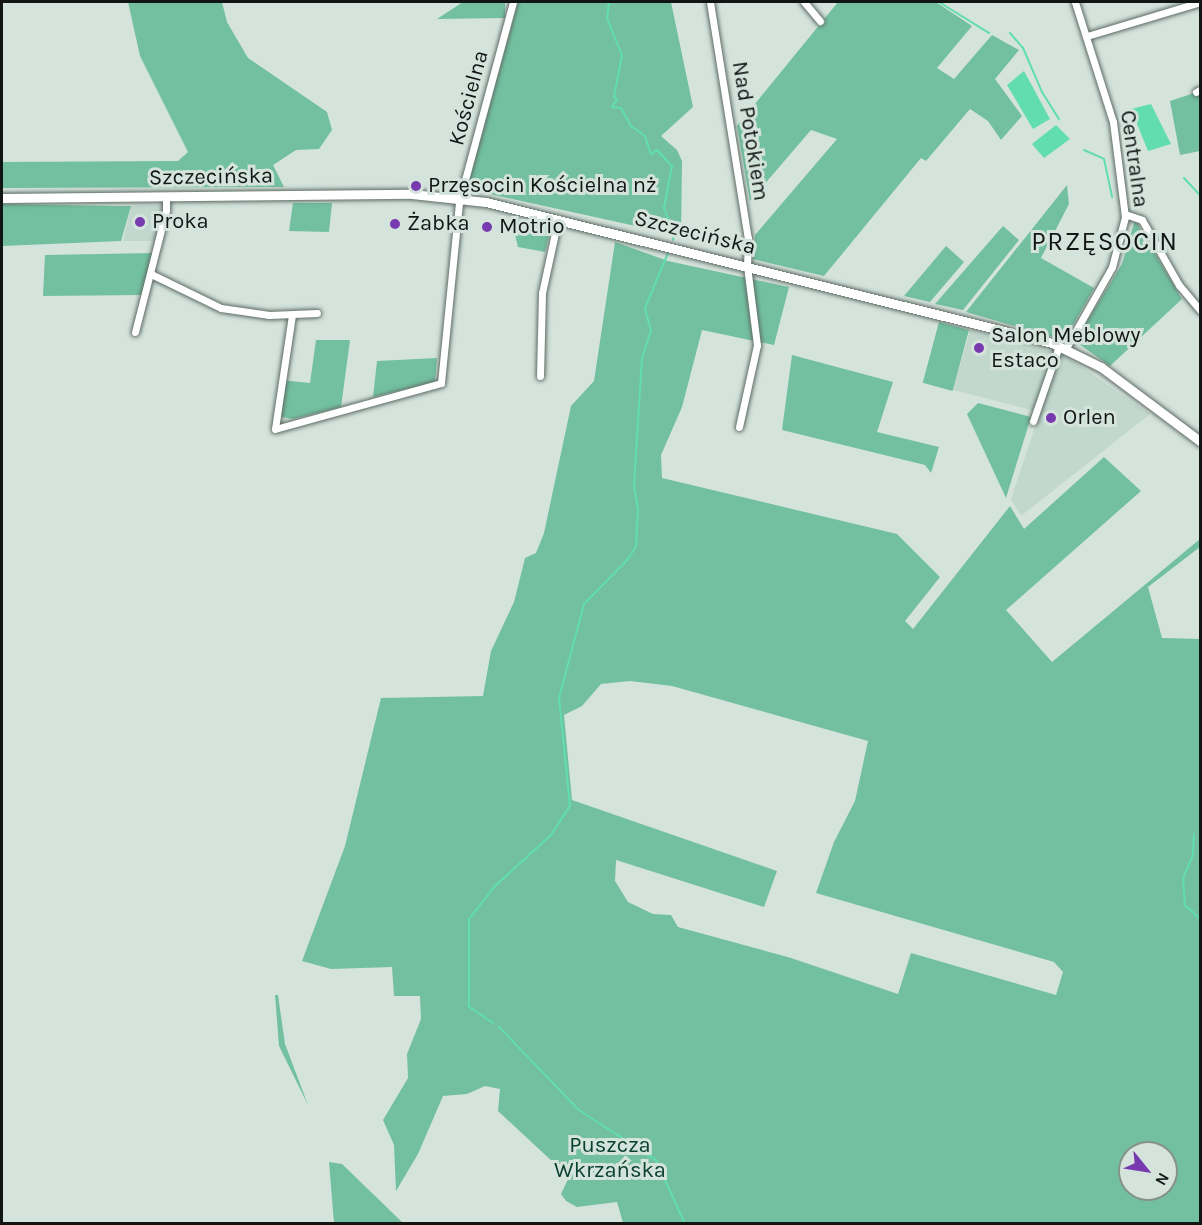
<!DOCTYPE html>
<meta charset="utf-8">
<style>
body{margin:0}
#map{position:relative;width:1202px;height:1225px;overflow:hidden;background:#d4e3dc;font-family:Karla,sans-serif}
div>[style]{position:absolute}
.built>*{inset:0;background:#c2d8ce}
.green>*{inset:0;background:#73c0a1;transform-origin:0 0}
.water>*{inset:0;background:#61ddaf}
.stream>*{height:2px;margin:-1px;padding:0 1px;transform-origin:1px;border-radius:1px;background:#61ddaf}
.roads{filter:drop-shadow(0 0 2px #5e6b65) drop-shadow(0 0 2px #5e6b65)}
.street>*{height:7px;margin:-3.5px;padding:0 3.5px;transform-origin:3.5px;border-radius:3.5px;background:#fff}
.secondary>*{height:9px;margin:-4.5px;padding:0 4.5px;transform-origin:4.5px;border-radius:4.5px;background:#fff}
.dots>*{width:16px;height:16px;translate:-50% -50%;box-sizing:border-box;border:3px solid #d4e3dc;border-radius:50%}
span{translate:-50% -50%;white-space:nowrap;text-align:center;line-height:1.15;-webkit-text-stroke:6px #d4e3dc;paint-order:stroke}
.street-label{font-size:22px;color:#111614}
.poi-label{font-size:22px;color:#111614}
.left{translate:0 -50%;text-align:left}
.park-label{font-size:22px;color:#09412f}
.quarter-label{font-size:26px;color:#111614;letter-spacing:1.5px}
.frame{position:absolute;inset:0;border:3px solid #111614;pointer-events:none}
.north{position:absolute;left:1118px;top:1141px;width:60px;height:60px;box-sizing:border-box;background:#d4e3dc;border:2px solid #86918c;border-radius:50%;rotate:120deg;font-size:16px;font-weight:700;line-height:24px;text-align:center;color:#111614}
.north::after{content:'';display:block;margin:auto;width:21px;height:27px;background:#783aaf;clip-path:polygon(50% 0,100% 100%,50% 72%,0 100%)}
</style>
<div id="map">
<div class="built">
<i style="clip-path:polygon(167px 205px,157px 241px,123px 241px,131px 206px)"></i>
<i style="clip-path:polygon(970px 330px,1064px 355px,1150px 414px,1021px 516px,1011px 499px,1040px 412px,953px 390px)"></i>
</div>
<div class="green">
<i style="clip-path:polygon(128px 2px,222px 2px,227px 22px,248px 58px,327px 112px,332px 130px,319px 149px,296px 150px,273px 165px,284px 187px,2px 188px,2px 162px,178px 161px,188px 152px,140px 56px)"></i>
<i style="clip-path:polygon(463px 2px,505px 2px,505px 18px,437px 19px)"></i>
<i style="clip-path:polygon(518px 2px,671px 2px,693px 107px,661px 136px,677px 150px,682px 161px,681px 236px,467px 189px)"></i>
<i style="clip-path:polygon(838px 2px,936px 2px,972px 26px,937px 68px,954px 79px,992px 35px,1019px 50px,995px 79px,1022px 116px,1001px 140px,988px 121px,970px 109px,926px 161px,921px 158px,824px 276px,753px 259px,755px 235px,837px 139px,811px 130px,750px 201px,737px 126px)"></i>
<i style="clip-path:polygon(1200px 91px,1200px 151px,1180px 155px,1170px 101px)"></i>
<i style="clip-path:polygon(1067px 185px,1069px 204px,1041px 258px,1094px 288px,1068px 334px,1060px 339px,966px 312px)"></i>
<i style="clip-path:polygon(293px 203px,332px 203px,329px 232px,289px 231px)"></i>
<i style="clip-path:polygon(2px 204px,116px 206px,131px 206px,121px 241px,2px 246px)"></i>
<i style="clip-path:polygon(511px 218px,551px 228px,545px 252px,518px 247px)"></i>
<i style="clip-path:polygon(1135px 220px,1182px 299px,1110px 366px,1079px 344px,1077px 338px,1122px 264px)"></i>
<i style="clip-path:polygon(1003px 226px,1019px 240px,963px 310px,935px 304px)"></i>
<i style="clip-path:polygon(evenodd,615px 242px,668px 261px,789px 287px,774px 345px,702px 330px,682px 407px,661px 455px,662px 478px,897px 534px,940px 577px,905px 621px,913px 629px,1010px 506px,1024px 529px,1104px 457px,1141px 491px,1006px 610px,1052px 662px,1200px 539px,1200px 547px,1148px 587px,1162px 638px,1200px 639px,1200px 1223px,623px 1223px,617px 1202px,577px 1207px,566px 1201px,561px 1194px,569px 1177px,498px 1111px,500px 1089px,485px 1086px,467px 1094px,443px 1096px,418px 1154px,396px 1191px,394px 1145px,383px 1120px,408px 1078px,407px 1054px,421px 1019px,420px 996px,394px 996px,392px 967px,331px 969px,302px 961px,345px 846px,381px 698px,483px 696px,491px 651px,514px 602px,525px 558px,536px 553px,544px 533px,571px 406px,594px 381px,615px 242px,630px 681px,672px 686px,868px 741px,855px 801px,834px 842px,816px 893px,1054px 962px,1063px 972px,1056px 995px,911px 953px,898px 994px,791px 958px,678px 927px,671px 915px,653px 914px,628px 902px,615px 881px,616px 860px,764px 907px,777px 871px,572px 800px,564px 715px,582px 706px,601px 684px,630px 681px,615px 242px,1130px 1153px,1166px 1153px,1166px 1189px,1130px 1189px,1130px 1153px)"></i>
<i style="clip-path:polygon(946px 246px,964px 262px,930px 302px,904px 296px)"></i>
<i style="clip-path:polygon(154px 253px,142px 295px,43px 296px,45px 255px)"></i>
<i style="left:939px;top:322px;width:31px;height:63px;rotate:15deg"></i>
<i style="clip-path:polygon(316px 340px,350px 340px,341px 407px,293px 419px,275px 416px,280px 380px,310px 383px)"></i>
<i style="clip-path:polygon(792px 355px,893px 382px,877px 432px,939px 447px,931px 473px,925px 465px,782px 430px)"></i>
<i style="clip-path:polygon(437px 358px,435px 382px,373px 397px,377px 361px)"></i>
<i style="clip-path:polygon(978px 403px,1031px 417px,1006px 498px,967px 414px)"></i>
<i style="clip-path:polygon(275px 995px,278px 995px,285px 1044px,308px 1105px,279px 1046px)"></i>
<i style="clip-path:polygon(329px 1162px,342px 1164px,403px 1223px,334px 1223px)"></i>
</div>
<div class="water">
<i style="clip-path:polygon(1024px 71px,1050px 119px,1033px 129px,1007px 85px)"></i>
<i style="clip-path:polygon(1151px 104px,1171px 144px,1148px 151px,1131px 109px)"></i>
<i style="clip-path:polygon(1056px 125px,1070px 139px,1044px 158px,1032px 144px)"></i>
</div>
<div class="stream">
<i style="left:609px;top:2px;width:16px;rotate:97deg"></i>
<i style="left:607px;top:18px;width:40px;rotate:68deg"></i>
<i style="left:622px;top:55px;width:43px;rotate:100.8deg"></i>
<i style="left:614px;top:97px;width:4px;rotate:34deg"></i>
<i style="left:617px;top:99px;width:9px;rotate:122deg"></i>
<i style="left:612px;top:107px;width:9px;rotate:6deg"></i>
<i style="left:621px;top:108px;width:21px;rotate:61deg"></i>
<i style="left:631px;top:126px;width:17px;rotate:36deg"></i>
<i style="left:645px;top:136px;width:19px;rotate:72deg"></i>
<i style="left:651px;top:154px;width:7px;rotate:-34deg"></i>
<i style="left:657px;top:150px;width:22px;rotate:47deg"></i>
<i style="left:672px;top:166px;width:43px;rotate:100.8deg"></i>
<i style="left:664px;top:208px;width:28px;rotate:69deg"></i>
<i style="left:674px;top:234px;width:6px;rotate:99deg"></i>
<i style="left:939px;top:2px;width:59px;rotate:31.8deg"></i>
<i style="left:1010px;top:33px;width:20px;rotate:49deg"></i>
<i style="left:1023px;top:48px;width:48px;rotate:66.6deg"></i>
<i style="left:1042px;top:92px;width:32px;rotate:58deg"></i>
<i style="left:1084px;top:150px;width:22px;rotate:24deg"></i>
<i style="left:1104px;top:159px;width:39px;rotate:78deg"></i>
<i style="left:1184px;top:178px;width:23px;rotate:47deg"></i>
<i style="left:1194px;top:834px;width:21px;rotate:93deg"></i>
<i style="left:1193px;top:855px;width:25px;rotate:113deg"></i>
<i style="left:1183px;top:878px;width:27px;rotate:86deg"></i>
<i style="left:1185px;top:905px;width:21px;rotate:43deg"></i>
<i style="left:493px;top:1023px;width:29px;rotate:-146deg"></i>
<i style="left:469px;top:1007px;width:88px;rotate:-90deg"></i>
<i style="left:469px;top:919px;width:42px;rotate:-51.8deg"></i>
<i style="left:495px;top:886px;width:76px;rotate:-42.3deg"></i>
<i style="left:551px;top:835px;width:35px;rotate:-57deg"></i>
<i style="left:570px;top:806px;width:109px;rotate:-95.8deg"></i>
<i style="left:559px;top:698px;width:97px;rotate:-75.1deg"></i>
<i style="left:584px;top:604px;width:63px;rotate:-45.6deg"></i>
<i style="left:628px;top:559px;width:15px;rotate:-58deg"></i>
<i style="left:636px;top:546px;width:36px;rotate:-87deg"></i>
<i style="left:638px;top:510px;width:24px;rotate:-99deg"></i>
<i style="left:634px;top:486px;width:128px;rotate:-86.4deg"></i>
<i style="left:642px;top:358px;width:28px;rotate:-72deg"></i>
<i style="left:651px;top:331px;width:24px;rotate:-105deg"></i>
<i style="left:645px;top:308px;width:60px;rotate:-67.3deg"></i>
<i style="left:499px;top:1027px;width:115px;rotate:46.1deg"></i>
<i style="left:579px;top:1110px;width:92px;rotate:33deg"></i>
<i style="left:656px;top:1160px;width:70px;rotate:65.6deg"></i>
</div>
<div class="roads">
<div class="street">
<i style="left:710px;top:2px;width:239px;rotate:80.9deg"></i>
<i style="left:748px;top:238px;width:28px;rotate:92deg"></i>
<i style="left:747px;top:266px;width:80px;rotate:82.8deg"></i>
<i style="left:757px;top:345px;width:84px;rotate:102.4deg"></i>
<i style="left:804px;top:2px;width:25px;rotate:50deg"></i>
<i style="left:1087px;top:36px;width:118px;rotate:-16.7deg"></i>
<i style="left:1196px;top:92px;width:4px;rotate:-27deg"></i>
<i style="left:1125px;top:214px;width:18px;rotate:19deg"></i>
<i style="left:1142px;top:220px;width:75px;rotate:60.4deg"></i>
<i style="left:1179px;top:285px;width:33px;rotate:50deg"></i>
<i style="left:151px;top:274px;width:78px;rotate:25.9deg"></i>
<i style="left:221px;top:308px;width:49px;rotate:8.3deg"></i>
<i style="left:269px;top:315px;width:48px;rotate:-2.4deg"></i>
<i style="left:292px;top:315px;width:115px;rotate:98.5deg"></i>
<i style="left:275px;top:429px;width:172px;rotate:-15.5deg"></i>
<i style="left:441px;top:383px;width:182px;rotate:-84.3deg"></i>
<i style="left:459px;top:202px;width:207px;rotate:-74.9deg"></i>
<i style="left:135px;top:332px;width:126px;rotate:-75.7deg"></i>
<i style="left:166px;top:210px;width:13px;rotate:-90deg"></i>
<i style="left:1066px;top:348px;width:93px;rotate:-60.4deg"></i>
<i style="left:1112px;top:267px;width:52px;rotate:-75.4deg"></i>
<i style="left:1125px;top:217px;width:96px;rotate:-97.2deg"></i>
<i style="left:1113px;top:122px;width:126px;rotate:-107.6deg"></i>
<i style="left:540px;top:376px;width:83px;rotate:-88.6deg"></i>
<i style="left:542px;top:293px;width:76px;rotate:-77.8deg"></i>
<i style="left:1033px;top:421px;width:79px;rotate:-70.9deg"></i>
</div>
<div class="secondary">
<i style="left:2px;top:198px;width:410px;rotate:-0.6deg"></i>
<i style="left:412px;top:194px;width:74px;rotate:6.2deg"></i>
<i style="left:486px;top:202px;width:583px;rotate:13.99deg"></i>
<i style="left:1052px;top:343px;width:55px;rotate:26.1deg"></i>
<i style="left:1101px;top:367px;width:124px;rotate:36.8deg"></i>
</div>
</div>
<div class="dots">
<i style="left:416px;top:186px;background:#783aaf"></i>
<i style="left:140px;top:222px;background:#783aaf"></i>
<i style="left:395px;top:224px;background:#783aaf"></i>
<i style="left:487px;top:227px;background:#783aaf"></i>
<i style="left:979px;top:348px;background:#783aaf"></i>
<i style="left:1051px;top:418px;background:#783aaf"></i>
</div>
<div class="street-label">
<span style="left:469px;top:98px;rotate:-75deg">Kościelna</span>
<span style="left:750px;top:131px;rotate:81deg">Nad Potokiem</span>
<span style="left:1134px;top:159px;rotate:82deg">Centralna</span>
<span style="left:211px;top:177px;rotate:-1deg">Szczecińska</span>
<span style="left:695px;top:233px;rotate:14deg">Szczecińska</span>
</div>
<div class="poi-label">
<span class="left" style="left:428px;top:186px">Przęsocin Kościelna nż</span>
<span class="left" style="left:152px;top:222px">Proka</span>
<span class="left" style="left:407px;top:224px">Żabka</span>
<span class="left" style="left:499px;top:227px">Motrio</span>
<span class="left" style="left:991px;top:348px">Salon Meblowy<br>Estaco</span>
<span class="left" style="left:1063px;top:418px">Orlen</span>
</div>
<div class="park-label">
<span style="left:610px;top:1158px">Puszcza<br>Wkrzańska</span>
</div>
<div class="quarter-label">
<span style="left:1105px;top:242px">PRZĘSOCIN</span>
</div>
<div class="frame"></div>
<div class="north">N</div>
</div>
